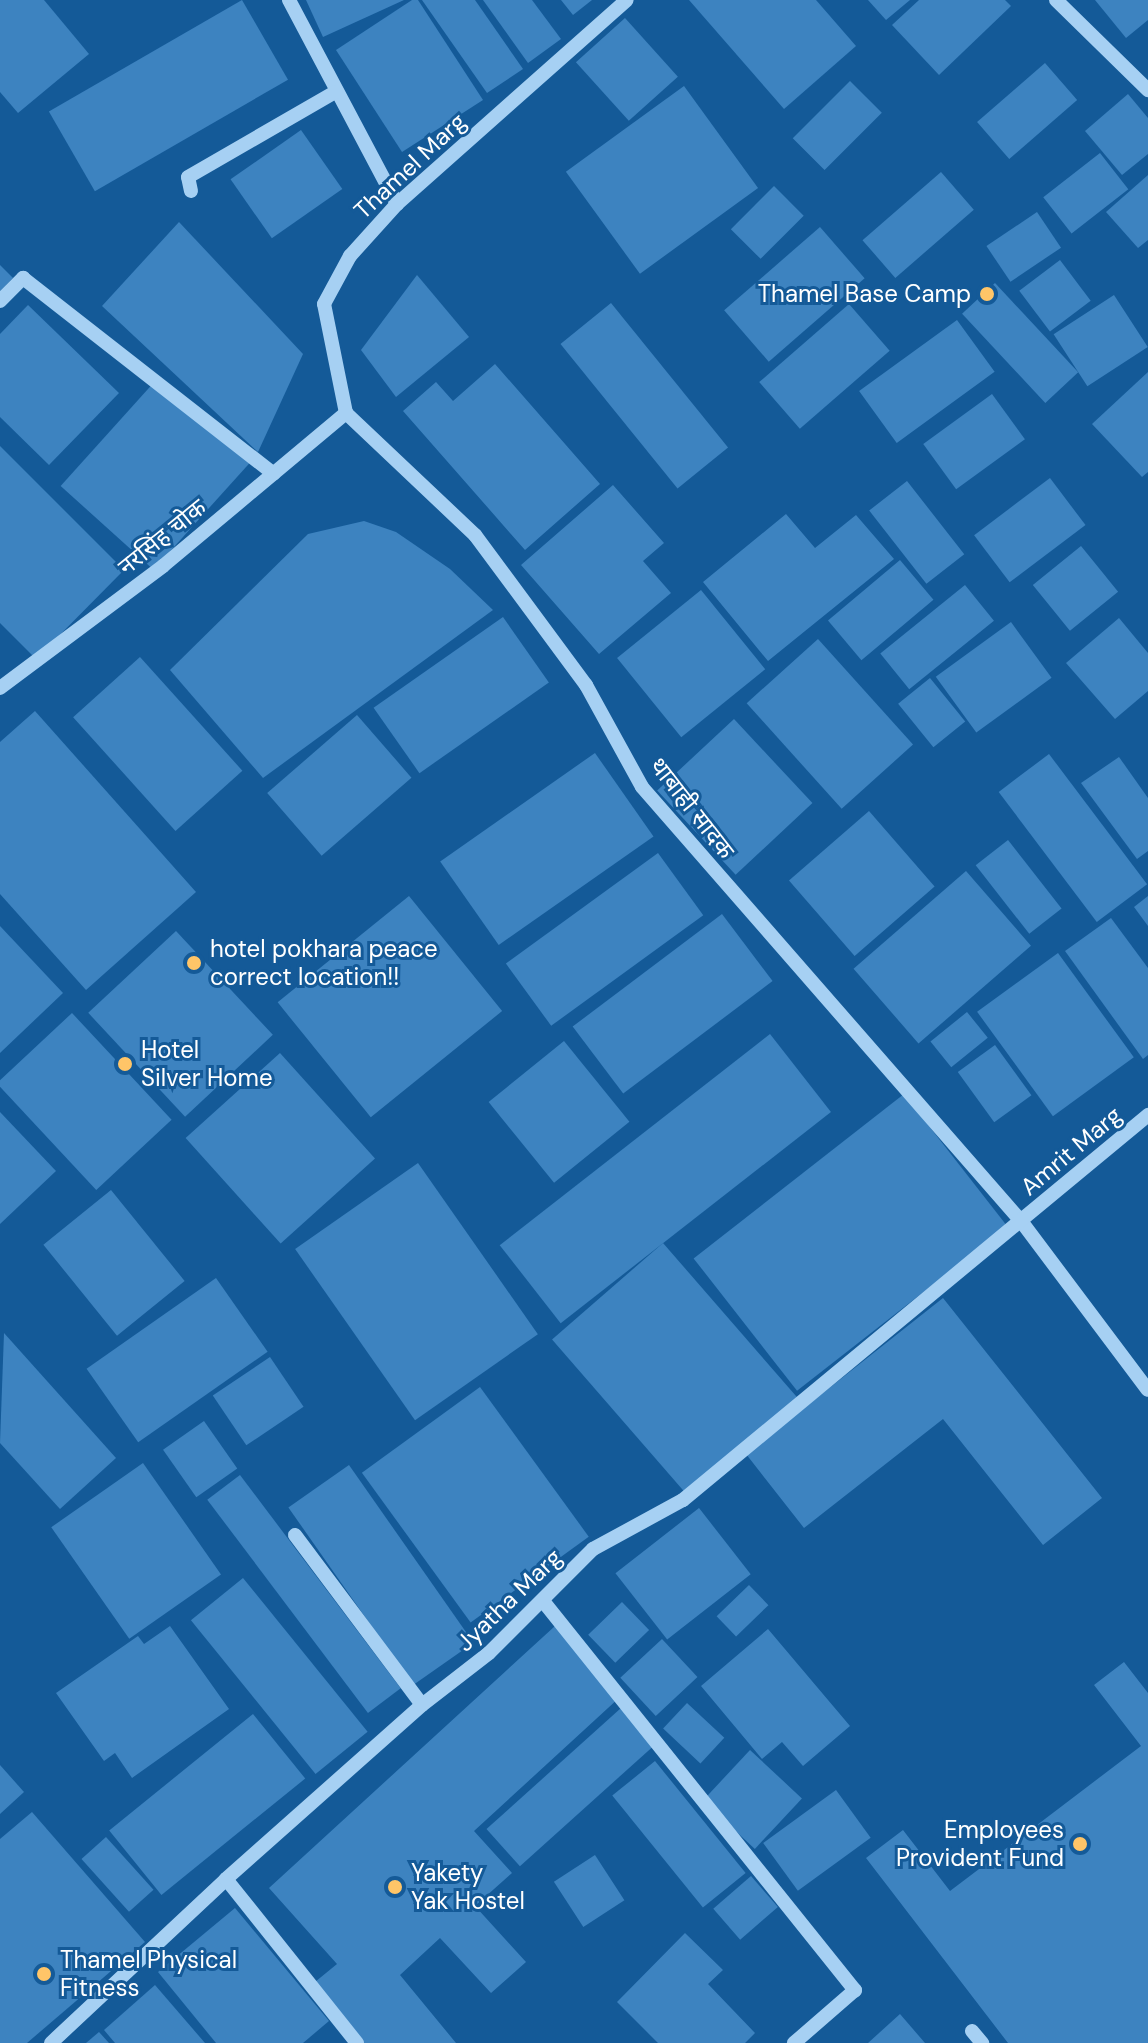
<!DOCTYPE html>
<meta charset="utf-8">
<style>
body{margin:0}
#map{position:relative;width:1148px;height:2043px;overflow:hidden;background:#145a98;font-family:"DM Sans","Noto Sans Devanagari",sans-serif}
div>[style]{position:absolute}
.building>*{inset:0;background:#3d83c0;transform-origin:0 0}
.minor>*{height:14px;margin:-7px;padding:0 7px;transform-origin:7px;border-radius:7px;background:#a6d0f3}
.dots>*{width:22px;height:22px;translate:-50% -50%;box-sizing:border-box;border:4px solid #145a98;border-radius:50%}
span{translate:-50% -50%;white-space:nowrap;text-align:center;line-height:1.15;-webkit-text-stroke:6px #145a98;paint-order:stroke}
.street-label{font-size:24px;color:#fff}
.poi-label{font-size:24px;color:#fff}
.right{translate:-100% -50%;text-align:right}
.left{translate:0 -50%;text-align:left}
</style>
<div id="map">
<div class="building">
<i style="clip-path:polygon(0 0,44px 0,89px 54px,18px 113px,0 92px)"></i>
<i style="left:242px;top:0;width:92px;height:223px;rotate:60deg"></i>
<i style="clip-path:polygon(306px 0,404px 0,323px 37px)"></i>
<i style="clip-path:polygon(412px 0,418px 0,483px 100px,402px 152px,336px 50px)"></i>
<i style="clip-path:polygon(422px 0,475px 0,523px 69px,487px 93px)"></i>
<i style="clip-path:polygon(483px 0,532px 0,561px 39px,528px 63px)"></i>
<i style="clip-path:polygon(561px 0,592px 0,573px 15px)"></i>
<i style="clip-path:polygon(689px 0,816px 0,856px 46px,784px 109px)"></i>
<i style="clip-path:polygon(868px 0,910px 0,886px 20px)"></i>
<i style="clip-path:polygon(919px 0,1005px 0,1011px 6px,939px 75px,892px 25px)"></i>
<i style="clip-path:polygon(1095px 0,1148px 0,1148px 20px,1126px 38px)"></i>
<i style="left:625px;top:18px;width:79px;height:66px;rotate:48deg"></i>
<i style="left:1045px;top:63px;width:49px;height:90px;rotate:49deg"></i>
<i style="left:850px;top:81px;width:45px;height:81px;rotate:45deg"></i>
<i style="left:684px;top:86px;width:126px;height:146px;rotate:54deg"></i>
<i style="clip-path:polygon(1128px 94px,1148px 118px,1148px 154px,1122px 175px,1085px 131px)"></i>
<i style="left:301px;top:130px;width:72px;height:86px;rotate:55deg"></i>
<i style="left:1100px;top:153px;width:46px;height:72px;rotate:52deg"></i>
<i style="left:941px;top:172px;width:50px;height:104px;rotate:49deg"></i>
<i style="clip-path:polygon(1148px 175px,1148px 240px,1138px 248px,1106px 212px)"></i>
<i style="left:774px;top:186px;width:42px;height:61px;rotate:45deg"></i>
<i style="left:1037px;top:212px;width:43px;height:61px;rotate:56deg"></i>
<i style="clip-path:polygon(179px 222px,303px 354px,258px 452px,102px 306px)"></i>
<i style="left:820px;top:227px;width:68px;height:127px;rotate:49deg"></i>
<i style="left:1060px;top:260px;width:51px;height:51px;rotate:53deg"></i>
<i style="clip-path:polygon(0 265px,13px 278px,0 291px)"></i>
<i style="clip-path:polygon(417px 275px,469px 337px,396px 397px,361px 350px)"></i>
<i style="left:995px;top:283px;width:122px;height:45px;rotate:47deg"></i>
<i style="left:1114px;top:295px;width:62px;height:72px;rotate:57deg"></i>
<i style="left:611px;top:303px;width:186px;height:65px;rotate:51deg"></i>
<i style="left:849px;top:304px;width:62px;height:119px;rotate:49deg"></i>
<i style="clip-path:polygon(28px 305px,119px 393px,49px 465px,0 417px,0 334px)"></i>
<i style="left:957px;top:320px;width:64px;height:121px;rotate:54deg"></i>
<i style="clip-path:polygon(495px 364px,600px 484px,525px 550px,403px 411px,436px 382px,453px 401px)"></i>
<i style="clip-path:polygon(1148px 372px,1148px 472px,1142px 477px,1092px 424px)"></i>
<i style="left:157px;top:379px;width:125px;height:144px;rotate:42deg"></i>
<i style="left:992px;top:394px;width:56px;height:85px;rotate:54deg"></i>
<i style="clip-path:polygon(0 446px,124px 570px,36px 659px,0 623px)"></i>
<i style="left:1050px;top:478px;width:59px;height:95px;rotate:53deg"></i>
<i style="left:907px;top:481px;width:93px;height:48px;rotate:52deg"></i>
<i style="clip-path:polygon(613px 485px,664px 543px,643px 561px,671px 593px,599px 654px,521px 565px)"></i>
<i style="clip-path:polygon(786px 514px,815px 548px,856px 515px,894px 559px,768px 661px,703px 582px)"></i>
<i style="clip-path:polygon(364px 521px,396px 532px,450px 569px,493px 610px,263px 778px,170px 670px,308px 534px)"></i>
<i style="left:1081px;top:546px;width:59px;height:62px;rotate:51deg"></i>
<i style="left:900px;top:560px;width:52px;height:94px;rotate:50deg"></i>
<i style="left:965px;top:585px;width:46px;height:109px;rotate:51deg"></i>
<i style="left:701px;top:590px;width:102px;height:108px;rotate:51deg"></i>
<i style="left:503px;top:617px;width:80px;height:158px;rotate:55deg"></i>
<i style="clip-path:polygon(1119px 618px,1148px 653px,1148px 691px,1115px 719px,1066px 663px)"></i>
<i style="left:1011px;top:622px;width:69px;height:93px;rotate:54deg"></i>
<i style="left:818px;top:639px;width:142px;height:96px;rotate:48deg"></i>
<i style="left:140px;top:657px;width:153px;height:90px;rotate:48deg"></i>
<i style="left:930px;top:678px;width:56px;height:41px;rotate:51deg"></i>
<i style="clip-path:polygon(35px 711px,196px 892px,86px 990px,0 894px,0 742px)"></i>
<i style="left:357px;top:715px;width:83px;height:119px;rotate:49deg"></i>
<i style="left:734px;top:719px;width:115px;height:105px;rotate:47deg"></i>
<i style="left:595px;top:753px;width:102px;height:189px;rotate:55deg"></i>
<i style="left:1049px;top:754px;width:163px;height:63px;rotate:53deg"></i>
<i style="clip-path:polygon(1119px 757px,1148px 798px,1148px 851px,1137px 859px,1081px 783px)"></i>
<i style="left:869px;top:811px;width:100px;height:106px;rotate:49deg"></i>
<i style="left:1008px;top:840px;width:87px;height:41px;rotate:52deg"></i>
<i style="left:658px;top:853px;width:77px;height:188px;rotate:54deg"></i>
<i style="left:966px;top:871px;width:99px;height:149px;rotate:49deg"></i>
<i style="left:409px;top:896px;width:148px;height:169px;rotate:51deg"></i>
<i style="clip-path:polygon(1148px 896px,1148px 926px,1134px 907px)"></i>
<i style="left:722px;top:914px;width:84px;height:187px;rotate:53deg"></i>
<i style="clip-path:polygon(1111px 918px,1148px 968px,1148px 1055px,1143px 1059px,1065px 951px)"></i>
<i style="clip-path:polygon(0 926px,63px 993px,0 1053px)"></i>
<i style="left:176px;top:931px;width:142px;height:120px;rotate:47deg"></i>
<i style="left:1058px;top:953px;width:129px;height:100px;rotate:54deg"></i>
<i style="left:967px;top:1012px;width:33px;height:47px;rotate:51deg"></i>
<i style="left:72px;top:1013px;width:146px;height:103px;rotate:47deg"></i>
<i style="left:770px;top:1034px;width:99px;height:343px;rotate:52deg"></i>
<i style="left:564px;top:1041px;width:104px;height:97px;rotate:51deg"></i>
<i style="left:995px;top:1045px;width:62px;height:46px;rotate:54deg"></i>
<i style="left:280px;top:1053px;width:142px;height:127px;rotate:48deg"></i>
<i style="left:904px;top:1094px;width:168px;height:267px;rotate:52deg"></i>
<i style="clip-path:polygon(0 1112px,56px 1171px,0 1224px)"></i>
<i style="left:418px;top:1163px;width:209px;height:150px;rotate:55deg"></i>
<i style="left:111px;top:1190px;width:117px;height:87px;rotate:51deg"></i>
<i style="left:663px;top:1243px;width:208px;height:147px;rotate:49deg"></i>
<i style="left:216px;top:1278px;width:90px;height:158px;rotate:55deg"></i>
<i style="clip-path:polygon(943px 1298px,1102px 1498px,1043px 1545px,943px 1419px,804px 1528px,746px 1454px)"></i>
<i style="clip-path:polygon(4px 1333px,116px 1458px,60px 1509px,0 1443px)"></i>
<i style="left:270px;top:1357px;width:60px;height:69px;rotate:56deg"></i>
<i style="left:480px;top:1387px;width:185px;height:146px;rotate:54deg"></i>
<i style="left:204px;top:1421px;width:58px;height:50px;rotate:55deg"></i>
<i style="left:143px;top:1463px;width:136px;height:112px;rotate:55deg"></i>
<i style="left:349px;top:1465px;width:217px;height:74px;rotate:55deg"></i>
<i style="left:240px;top:1475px;width:267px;height:41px;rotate:53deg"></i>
<i style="left:699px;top:1508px;width:84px;height:106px;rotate:52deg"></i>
<i style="left:243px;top:1578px;width:198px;height:67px;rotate:51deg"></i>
<i style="left:749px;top:1585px;width:28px;height:45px;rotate:46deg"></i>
<i style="left:622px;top:1602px;width:39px;height:47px;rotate:46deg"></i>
<i style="clip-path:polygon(170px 1626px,229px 1709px,132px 1778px,115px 1753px,104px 1761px,56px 1693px,138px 1636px,144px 1644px)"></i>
<i style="clip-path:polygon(555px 1626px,620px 1697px,474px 1831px,512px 1873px,475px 1906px,526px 1962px,491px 1993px,440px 1938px,400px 1975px,456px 2043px,364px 2043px,315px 1982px,337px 1964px,269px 1888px)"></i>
<i style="clip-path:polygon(768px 1629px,850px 1726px,803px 1766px,782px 1742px,762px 1759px,701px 1686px)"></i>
<i style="left:662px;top:1639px;width:52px;height:57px;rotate:47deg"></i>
<i style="clip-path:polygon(1124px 1662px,1148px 1693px,1148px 2043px,1008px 2043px,866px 1858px,903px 1830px,950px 1891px,1141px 1746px,1094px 1685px)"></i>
<i style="left:687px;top:1703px;width:51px;height:35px;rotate:43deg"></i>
<i style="left:621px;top:1708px;width:50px;height:181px;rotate:48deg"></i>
<i style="left:253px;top:1714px;width:83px;height:185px;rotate:51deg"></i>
<i style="left:750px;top:1750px;width:71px;height:69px;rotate:43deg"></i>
<i style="left:655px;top:1761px;width:144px;height:55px;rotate:51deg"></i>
<i style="clip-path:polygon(0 1765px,24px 1792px,0 1814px)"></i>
<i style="left:836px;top:1790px;width:59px;height:90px;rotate:54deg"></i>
<i style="clip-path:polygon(32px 1812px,145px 1942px,27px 2043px,0 2043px,0 1839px)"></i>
<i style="left:106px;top:1837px;width:71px;height:33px;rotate:48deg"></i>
<i style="left:595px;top:1855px;width:54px;height:49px;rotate:57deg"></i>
<i style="left:751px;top:1876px;width:41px;height:50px;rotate:49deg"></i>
<i style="clip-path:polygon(235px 1908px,329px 2021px,303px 2043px,216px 2043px,158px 1972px)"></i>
<i style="clip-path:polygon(685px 1933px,723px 1970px,708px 1984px,755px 2033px,745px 2043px,658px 2043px,617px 2002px)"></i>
<i style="clip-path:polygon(155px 1985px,205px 2043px,115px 2043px,104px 2030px)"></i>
<i style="clip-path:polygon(900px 2014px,925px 2043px,868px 2043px)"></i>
<i style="clip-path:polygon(99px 2032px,109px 2043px,86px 2043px)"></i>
</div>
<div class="minor">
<i style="left:289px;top:0;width:231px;rotate:62.1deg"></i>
<i style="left:1056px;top:0;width:129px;rotate:44.4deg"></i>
<i style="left:191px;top:191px;width:14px;rotate:-102deg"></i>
<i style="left:188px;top:177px;width:170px;rotate:-30deg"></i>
<i style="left:0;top:301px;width:33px;rotate:-45deg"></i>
<i style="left:23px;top:278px;width:318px;rotate:38deg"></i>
<i style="left:346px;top:413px;width:178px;rotate:43.4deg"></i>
<i style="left:475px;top:535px;width:187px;rotate:53.5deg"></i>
<i style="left:586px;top:685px;width:116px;rotate:61.2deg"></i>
<i style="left:642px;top:787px;width:576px;rotate:48.87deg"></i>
<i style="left:1021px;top:1221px;width:211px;rotate:53.1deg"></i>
<i style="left:346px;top:413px;width:111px;rotate:-101.4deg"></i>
<i style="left:324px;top:304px;width:55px;rotate:-61.6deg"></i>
<i style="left:350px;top:256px;width:70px;rotate:-47.9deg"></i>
<i style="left:397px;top:204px;width:307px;rotate:-41.6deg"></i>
<i style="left:0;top:688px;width:204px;rotate:-36.8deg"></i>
<i style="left:163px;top:566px;width:239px;rotate:-39.9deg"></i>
<i style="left:295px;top:1535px;width:212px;rotate:53.2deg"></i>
<i style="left:543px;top:1601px;width:499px;rotate:51.3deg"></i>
<i style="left:855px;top:1990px;width:81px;rotate:139deg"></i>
<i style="left:226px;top:1879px;width:210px;rotate:51.4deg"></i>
<i style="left:972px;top:2031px;width:16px;rotate:50deg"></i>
<i style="left:51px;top:2043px;width:240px;rotate:-43.1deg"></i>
<i style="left:226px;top:1879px;width:262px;rotate:-41.6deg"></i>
<i style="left:422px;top:1705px;width:85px;rotate:-37.8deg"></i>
<i style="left:489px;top:1653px;width:147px;rotate:-45deg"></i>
<i style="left:593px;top:1549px;width:102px;rotate:-28.6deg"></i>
<i style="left:683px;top:1500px;width:604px;rotate:-39.62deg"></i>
</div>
<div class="dots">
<i style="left:987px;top:294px;background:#ffc568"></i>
<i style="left:194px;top:963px;background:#ffc568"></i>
<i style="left:125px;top:1064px;background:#ffc568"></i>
<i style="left:1080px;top:1844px;background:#ffc568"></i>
<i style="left:395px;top:1887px;background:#ffc568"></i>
<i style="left:44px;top:1974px;background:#ffc568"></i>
</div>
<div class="street-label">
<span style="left:410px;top:166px;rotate:-43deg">Thamel Marg</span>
<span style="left:162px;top:537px;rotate:-39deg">नरसिंह चोक</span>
<span style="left:692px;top:808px;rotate:52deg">थाबाही सादक</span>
<span style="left:1071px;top:1151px;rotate:-40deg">Amrit Marg</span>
<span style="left:509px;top:1600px;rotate:-44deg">Jyatha Marg</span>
</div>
<div class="poi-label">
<span class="right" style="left:971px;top:294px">Thamel Base Camp</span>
<span class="left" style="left:210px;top:963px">hotel pokhara peace<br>correct location!!</span>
<span class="left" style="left:141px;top:1064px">Hotel<br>Silver Home</span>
<span class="right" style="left:1064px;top:1844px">Employees<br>Provident Fund</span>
<span class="left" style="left:411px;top:1887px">Yakety<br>Yak Hostel</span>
<span class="left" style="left:60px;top:1974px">Thamel Physical<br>Fitness</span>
</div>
</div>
